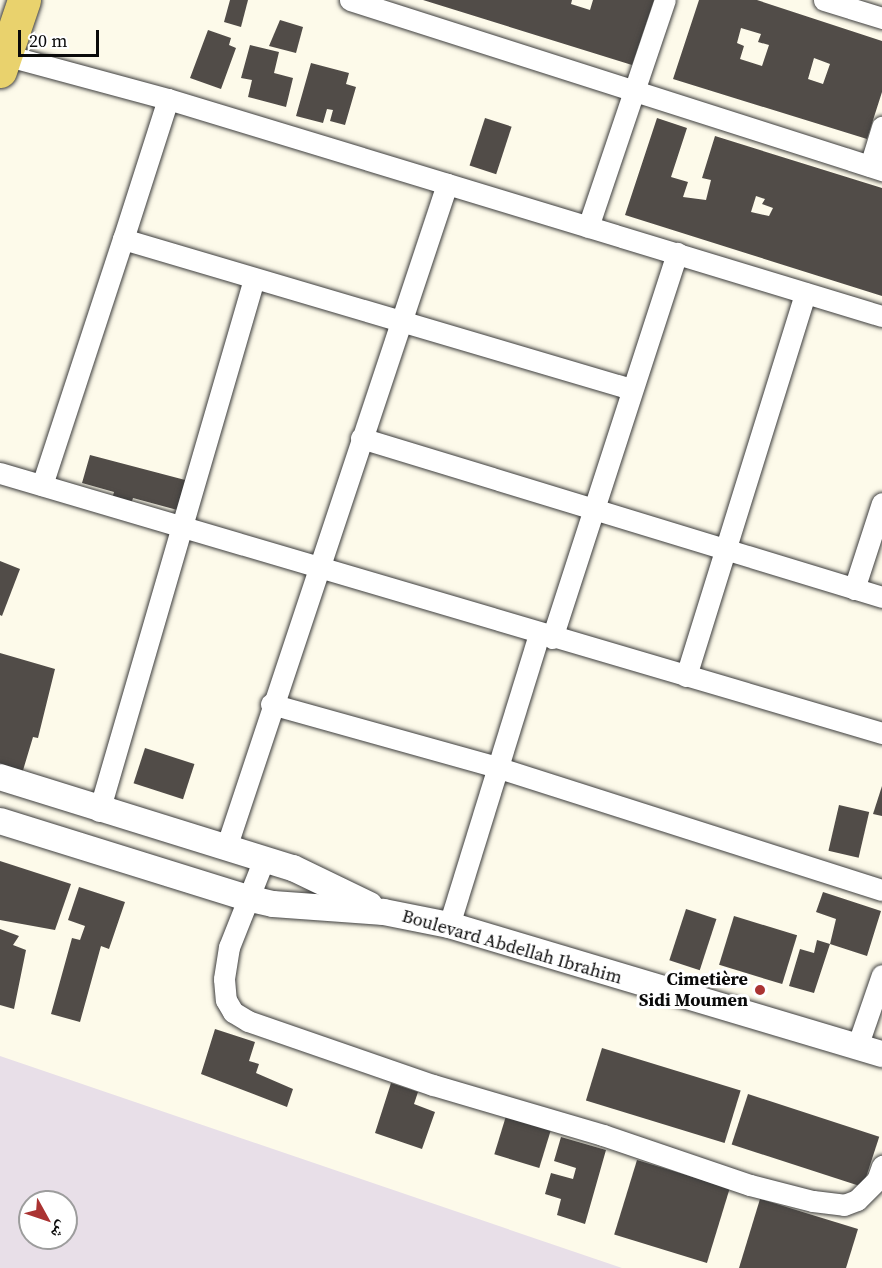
<!DOCTYPE html>
<meta charset="utf-8">
<style>
body{margin:0}
#map{position:relative;width:882px;height:1268px;overflow:hidden;background:#fdfaea;font-family:"Source Serif 4","Noto Naskh Arabic",serif}
div>[style]{position:absolute}
.industrial>*{inset:0;background:#e8dfe8}
.building>*{inset:0;background:#514c48;transform-origin:0 0}
.roads{filter:drop-shadow(0 0 2px #3d3d3d) drop-shadow(0 0 2px #3d3d3d)}
.minor>*{height:21px;margin:-10.5px;padding:0 10.5px;transform-origin:10.5px;border-radius:10.5px;background:#fff}
.tertiary>*{height:26px;margin:-13px;padding:0 13px;transform-origin:13px;border-radius:13px;background:#fff}
.primary>*{height:33px;margin:-16.5px;padding:0 16.5px;transform-origin:16.5px;border-radius:16.5px;background:#e9d26d}
.dots>*{width:16px;height:16px;translate:-50% -50%;box-sizing:border-box;border:3px solid #fff;border-radius:50%}
span{translate:-50% -50%;white-space:nowrap;text-align:center;line-height:1.15;-webkit-text-stroke:6px #fff;paint-order:stroke}
.street-label{font-size:18px;color:#0a0a0a}
.poi-label{font-size:18px;color:#0a0a0a;font-weight:700}
.right{translate:-100% -50%;text-align:right}
.north{position:absolute;left:18px;top:1190px;width:60px;height:60px;box-sizing:border-box;background:#fff;border:2px solid #9d9d9d;border-radius:50%;rotate:130deg;font-size:16px;font-weight:700;line-height:24px;text-align:center;color:#0a0a0a}
.north::after{content:'';display:block;margin:auto;width:21px;height:27px;background:#aa3332;clip-path:polygon(50% 0,100% 100%,50% 72%,0 100%)}
.scale{position:absolute;left:18px;top:30px;width:81px;height:27px;box-sizing:border-box;border:3px solid #0a0a0a;border-top:0;padding-left:8px;font-size:18px;line-height:21px;white-space:nowrap;color:#0a0a0a;-webkit-text-stroke:4px #fff;paint-order:stroke}
</style>
<div id="map">
<div class="industrial">
<i style="clip-path:polygon(evenodd,0 1056px,622px 1268px,0 1268px,0 1056px,30px 1202px,66px 1202px,66px 1238px,30px 1238px,30px 1202px)"></i>
</div>
<div class="building">
<i style="clip-path:polygon(230px 0,248px 0,241px 27px,224px 22px)"></i>
<i style="clip-path:polygon(423px 0,572px 0,571px 4px,590px 10px,593px 0,654px 0,632px 65px)"></i>
<i style="clip-path:polygon(evenodd,699px 0,757px 0,882px 41px,882px 92px,867px 139px,673px 79px,699px 0,741px 28px,761px 34px,758px 42px,769px 45px,762px 66px,740px 59px,744px 46px,737px 43px,741px 28px,699px 0,814px 58px,830px 64px,823px 84px,808px 79px,814px 58px)"></i>
<i style="clip-path:polygon(280px 20px,303px 27px,296px 53px,269px 46px)"></i>
<i style="clip-path:polygon(208px 30px,231px 38px,229px 45px,236px 48px,221px 89px,190px 78px)"></i>
<i style="clip-path:polygon(250px 45px,279px 52px,274px 73px,293px 78px,286px 107px,248px 97px,252px 80px,241px 78px)"></i>
<i style="clip-path:polygon(311px 63px,349px 73px,346px 84px,356px 87px,345px 125px,330px 121px,333px 110px,327px 109px,323px 123px,296px 116px)"></i>
<i style="left:485px;top:118px;width:28px;height:50px;rotate:18deg"></i>
<i style="clip-path:polygon(evenodd,657px 118px,687px 128px,671px 177px,688px 182px,683px 197px,706px 200px,711px 180px,702px 178px,715px 136px,882px 188px,882px 296px,625px 215px,657px 118px,756px 196px,765px 199px,762px 204px,773px 208px,769px 216px,751px 212px,756px 196px)"></i>
<i style="clip-path:polygon(90px 455px,189px 481px,181px 511px,133px 498px,131px 504px,112px 499px,114px 492px,82px 483px)"></i>
<i style="clip-path:polygon(0 561px,20px 569px,2px 616px,0 615px)"></i>
<i style="clip-path:polygon(0 653px,55px 669px,38px 738px,33px 737px,21px 777px,0 771px)"></i>
<i style="left:145px;top:748px;width:52px;height:37px;rotate:18deg"></i>
<i style="clip-path:polygon(882px 786px,882px 816px,873px 814px)"></i>
<i style="left:839px;top:805px;width:31px;height:47px;rotate:13deg"></i>
<i style="clip-path:polygon(0 861px,71px 884px,55px 930px,0 920px)"></i>
<i style="clip-path:polygon(79px 887px,125px 902px,109px 949px,101px 946px,80px 1022px,51px 1014px,72px 938px,80px 940px,85px 926px,68px 920px)"></i>
<i style="clip-path:polygon(823px 892px,881px 911px,867px 956px,830px 944px,814px 993px,789px 986px,800px 949px,814px 953px,817px 940px,830px 944px,836px 919px,816px 912px)"></i>
<i style="left:686px;top:909px;width:32px;height:54px;rotate:18deg"></i>
<i style="left:734px;top:916px;width:66px;height:51px;rotate:17deg"></i>
<i style="clip-path:polygon(0 929px,19px 936px,13px 945px,26px 950px,14px 1009px,0 1005px)"></i>
<i style="clip-path:polygon(215px 1029px,255px 1042px,249px 1061px,259px 1064px,256px 1073px,293px 1089px,287px 1107px,201px 1074px)"></i>
<i style="left:602px;top:1048px;width:145px;height:55px;rotate:17deg"></i>
<i style="clip-path:polygon(391px 1083px,418px 1092px,414px 1104px,435px 1112px,422px 1149px,375px 1133px)"></i>
<i style="left:748px;top:1094px;width:138px;height:53px;rotate:18deg"></i>
<i style="left:506px;top:1116px;width:47px;height:40px;rotate:17deg"></i>
<i style="clip-path:polygon(561px 1137px,606px 1150px,585px 1224px,557px 1215px,561px 1199px,545px 1194px,551px 1173px,573px 1179px,576px 1168px,554px 1161px)"></i>
<i style="left:637px;top:1160px;width:97px;height:78px;rotate:17deg"></i>
<i style="clip-path:polygon(760px 1199px,858px 1229px,846px 1268px,739px 1268px)"></i>
</div>
<div class="roads">
<div class="minor">
<i style="left:350px;top:0;width:559px;rotate:17.72deg"></i>
<i style="left:824px;top:0;width:61px;rotate:17.2deg"></i>
<i style="left:5px;top:55px;width:169px;rotate:15.1deg"></i>
<i style="left:168px;top:99px;width:746px;rotate:16.91deg"></i>
<i style="left:168px;top:99px;width:147px;rotate:107.8deg"></i>
<i style="left:123px;top:239px;width:530px;rotate:16.45deg"></i>
<i style="left:870px;top:166px;width:41px;rotate:-72.9deg"></i>
<i style="left:588px;top:227px;width:240px;rotate:-71.3deg"></i>
<i style="left:361px;top:438px;width:545px;rotate:16.97deg"></i>
<i style="left:0;top:473px;width:920px;rotate:16.42deg"></i>
<i style="left:42px;top:485px;width:259px;rotate:-71.8deg"></i>
<i style="left:854px;top:589px;width:90px;rotate:-72deg"></i>
<i style="left:552px;top:638px;width:405px;rotate:-72deg"></i>
<i style="left:686px;top:676px;width:401px;rotate:-72.7deg"></i>
<i style="left:271px;top:704px;width:234px;rotate:15.6deg"></i>
<i style="left:496px;top:767px;width:405px;rotate:17.7deg"></i>
<i style="left:99px;top:811px;width:554px;rotate:-73.76deg"></i>
<i style="left:226px;top:848px;width:700px;rotate:-71.59deg"></i>
<i style="left:264px;top:859px;width:95px;rotate:111.7deg"></i>
<i style="left:229px;top:947px;width:32px;rotate:99deg"></i>
<i style="left:224px;top:979px;width:21px;rotate:85deg"></i>
<i style="left:226px;top:1000px;width:14px;rotate:60deg"></i>
<i style="left:233px;top:1012px;width:17px;rotate:31deg"></i>
<i style="left:248px;top:1021px;width:196px;rotate:19.1deg"></i>
<i style="left:433px;top:1085px;width:177px;rotate:16.4deg"></i>
<i style="left:603px;top:1135px;width:155px;rotate:18.8deg"></i>
<i style="left:750px;top:1185px;width:65px;rotate:14.3deg"></i>
<i style="left:813px;top:1201px;width:31px;rotate:7deg"></i>
<i style="left:844px;top:1205px;width:14px;rotate:-21deg"></i>
<i style="left:857px;top:1200px;width:28px;rotate:-45deg"></i>
<i style="left:877px;top:1180px;width:15px;rotate:-70deg"></i>
<i style="left:449px;top:925px;width:305px;rotate:-72.8deg"></i>
<i style="left:857px;top:1047px;width:76px;rotate:-70.9deg"></i>
</div>
<div class="tertiary">
<i style="left:0;top:777px;width:307px;rotate:17.3deg"></i>
<i style="left:293px;top:868px;width:85px;rotate:25.7deg"></i>
<i style="left:0;top:821px;width:259px;rotate:17.3deg"></i>
<i style="left:247px;top:898px;width:27px;rotate:13deg"></i>
<i style="left:273px;top:904px;width:111px;rotate:4.1deg"></i>
<i style="left:384px;top:912px;width:66px;rotate:11.3deg"></i>
<i style="left:449px;top:925px;width:452px;rotate:16.6deg"></i>
</div>
<div class="primary">
<i style="left:0;top:71px;width:75px;rotate:-71.3deg"></i>
</div>
</div>
<div class="dots">
<i style="left:760px;top:990px;background:#aa3332"></i>
</div>
<div class="street-label">
<span style="left:512px;top:947px;rotate:16deg">Boulevard Abdellah Ibrahim</span>
</div>
<div class="poi-label">
<span class="right" style="left:748px;top:990px">Cimetière<br>Sidi Moumen</span>
</div>
<div class="north">ش</div>
<div class="scale">20 m</div>
</div>
